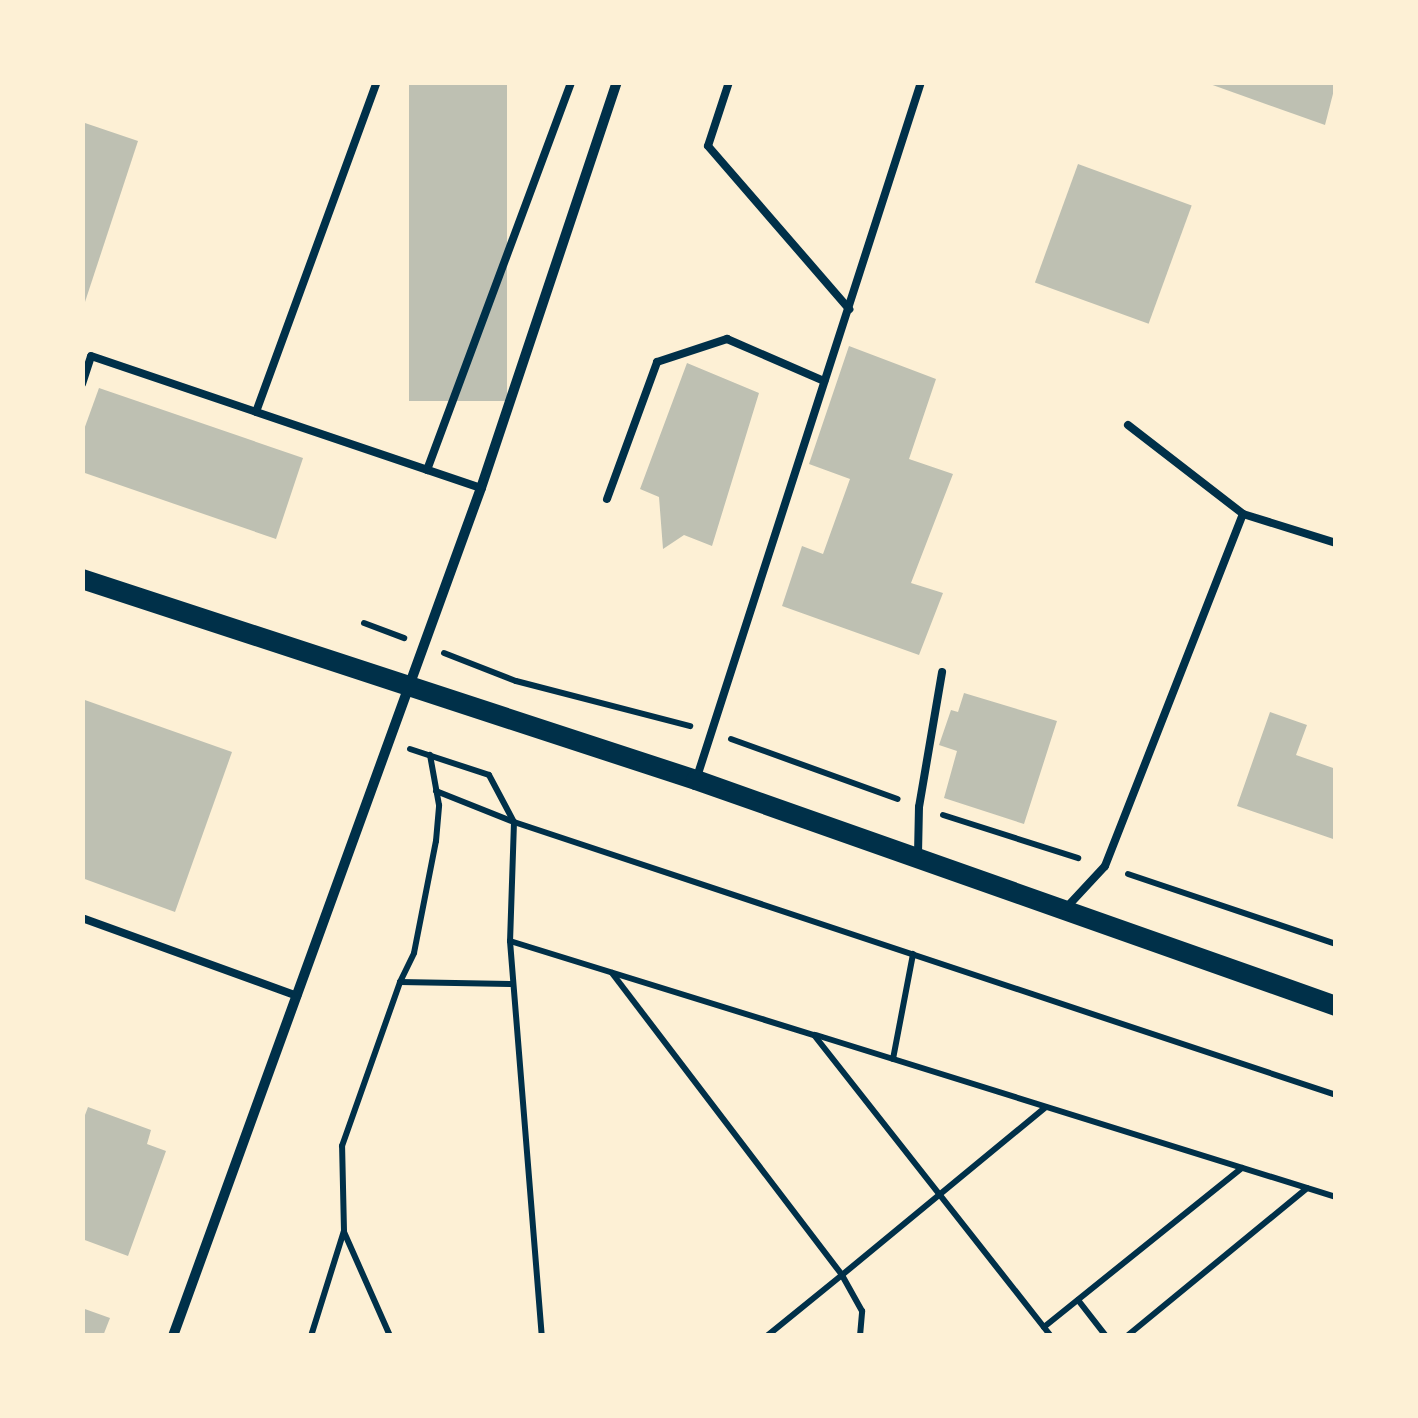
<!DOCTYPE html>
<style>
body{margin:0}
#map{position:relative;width:1418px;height:1418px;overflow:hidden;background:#fdf0d5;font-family:Commissioner,sans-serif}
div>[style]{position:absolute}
.building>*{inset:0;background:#bec0b2;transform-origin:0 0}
.path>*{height:6px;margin:-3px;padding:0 3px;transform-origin:3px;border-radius:3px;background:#003049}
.service>*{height:8px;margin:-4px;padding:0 4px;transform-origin:4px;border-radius:4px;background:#003049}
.minor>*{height:10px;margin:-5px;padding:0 5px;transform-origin:5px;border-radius:5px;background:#003049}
.secondary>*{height:20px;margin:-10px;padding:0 10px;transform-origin:10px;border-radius:10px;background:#003049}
span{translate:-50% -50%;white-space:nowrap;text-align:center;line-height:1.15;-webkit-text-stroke:8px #fdf0d5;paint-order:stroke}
.frame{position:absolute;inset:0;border:85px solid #fdf0d5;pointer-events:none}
</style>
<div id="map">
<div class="building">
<i style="left:409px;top:82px;width:98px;height:319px"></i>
<i style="clip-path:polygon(1336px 82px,1325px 125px,1207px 83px,1207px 82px)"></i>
<i style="clip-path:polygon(82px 122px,138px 141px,83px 308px,82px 308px)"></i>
<i style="left:1078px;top:164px;width:121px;height:126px;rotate:20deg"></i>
<i style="clip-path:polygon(849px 346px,936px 379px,909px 459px,953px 474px,911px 583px,943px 593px,919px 655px,782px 606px,802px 546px,823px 554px,850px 479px,809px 464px)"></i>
<i style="clip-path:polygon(687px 363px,759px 393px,712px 546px,684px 535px,663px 549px,659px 497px,640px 489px)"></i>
<i style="clip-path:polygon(99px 388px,303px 458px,276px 539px,82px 472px,82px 435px)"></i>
<i style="clip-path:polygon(964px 693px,1057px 721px,1024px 824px,944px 798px,957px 751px,939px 745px,951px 710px,958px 712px)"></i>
<i style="clip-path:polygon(82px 699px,232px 752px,175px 912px,82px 878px)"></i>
<i style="clip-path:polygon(1270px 712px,1307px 725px,1296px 755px,1336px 769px,1336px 840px,1237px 806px)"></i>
<i style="clip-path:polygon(88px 1107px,151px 1130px,147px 1144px,166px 1151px,128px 1256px,82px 1239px,82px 1123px)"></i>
<i style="clip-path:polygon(82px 1308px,110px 1318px,103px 1336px,82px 1336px)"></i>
</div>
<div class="path">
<i style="left:364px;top:623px;width:43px;rotate:20.6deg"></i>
<i style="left:444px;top:653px;width:77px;rotate:21.3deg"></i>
<i style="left:516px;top:681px;width:180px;rotate:14.5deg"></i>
<i style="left:731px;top:739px;width:177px;rotate:19.8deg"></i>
<i style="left:410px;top:749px;width:83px;rotate:18.2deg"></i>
<i style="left:489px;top:775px;width:53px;rotate:62deg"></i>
<i style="left:514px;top:822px;width:866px;rotate:18.37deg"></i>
<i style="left:436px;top:791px;width:84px;rotate:21.7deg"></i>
<i style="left:514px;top:822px;width:119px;rotate:91.9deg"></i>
<i style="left:510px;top:941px;width:318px;rotate:17.2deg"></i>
<i style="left:814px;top:1035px;width:383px;rotate:51.8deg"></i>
<i style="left:943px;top:815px;width:142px;rotate:17.7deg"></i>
<i style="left:1128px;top:874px;width:219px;rotate:18.6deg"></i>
<i style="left:510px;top:941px;width:396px;rotate:85.4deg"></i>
<i style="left:612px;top:973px;width:380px;rotate:52.7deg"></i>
<i style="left:842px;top:1275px;width:97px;rotate:140.9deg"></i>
<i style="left:400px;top:982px;width:32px;rotate:-64deg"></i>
<i style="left:414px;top:953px;width:114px;rotate:-78.9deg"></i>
<i style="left:436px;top:841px;width:36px;rotate:-85deg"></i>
<i style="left:439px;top:805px;width:51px;rotate:-100.2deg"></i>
<i style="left:816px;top:1035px;width:545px;rotate:17.3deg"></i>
<i style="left:893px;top:1059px;width:107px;rotate:-79.2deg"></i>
<i style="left:344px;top:1232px;width:114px;rotate:66.1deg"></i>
<i style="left:1078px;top:1300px;width:46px;rotate:52.1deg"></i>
<i style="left:1044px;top:1327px;width:254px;rotate:-38.8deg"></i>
<i style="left:311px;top:1336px;width:110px;rotate:-72.6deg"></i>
<i style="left:344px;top:1231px;width:85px;rotate:-91.3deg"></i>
<i style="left:342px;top:1146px;width:174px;rotate:-70.5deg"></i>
<i style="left:400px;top:982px;width:113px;rotate:1deg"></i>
<i style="left:860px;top:1336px;width:25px;rotate:-85deg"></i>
<i style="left:862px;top:1311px;width:41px;rotate:-119.1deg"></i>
<i style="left:842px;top:1275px;width:264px;rotate:-39.5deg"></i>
<i style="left:1127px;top:1336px;width:233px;rotate:-39.4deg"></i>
</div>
<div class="service">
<i style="left:729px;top:82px;width:67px;rotate:108.2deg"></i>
<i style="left:708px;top:146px;width:216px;rotate:49.1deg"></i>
<i style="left:82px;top:384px;width:29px;rotate:-72deg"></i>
<i style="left:91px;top:356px;width:412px;rotate:18.7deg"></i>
<i style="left:256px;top:412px;width:351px;rotate:-69.9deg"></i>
<i style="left:1128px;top:425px;width:145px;rotate:37.7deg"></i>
<i style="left:1243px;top:514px;width:97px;rotate:17.3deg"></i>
<i style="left:427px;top:470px;width:414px;rotate:-69.6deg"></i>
<i style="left:607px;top:499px;width:146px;rotate:-69.9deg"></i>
<i style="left:657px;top:362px;width:74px;rotate:-18.2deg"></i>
<i style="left:727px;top:339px;width:106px;rotate:23.4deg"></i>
<i style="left:696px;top:780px;width:733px;rotate:-72.13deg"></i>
<i style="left:918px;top:854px;width:47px;rotate:-88.8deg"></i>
<i style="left:919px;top:807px;width:137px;rotate:-80.3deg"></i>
<i style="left:1066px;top:908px;width:57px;rotate:-47.1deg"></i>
<i style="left:1105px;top:866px;width:378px;rotate:-68.6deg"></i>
<i style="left:82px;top:918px;width:229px;rotate:19.9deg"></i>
</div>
<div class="minor">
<i style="left:173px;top:1336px;width:902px;rotate:-70.04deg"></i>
<i style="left:481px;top:488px;width:428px;rotate:-71.5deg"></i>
</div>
<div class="secondary">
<i style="left:82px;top:579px;width:646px;rotate:18.13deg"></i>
<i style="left:696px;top:780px;width:679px;rotate:19.45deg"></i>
</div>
<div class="frame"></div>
</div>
